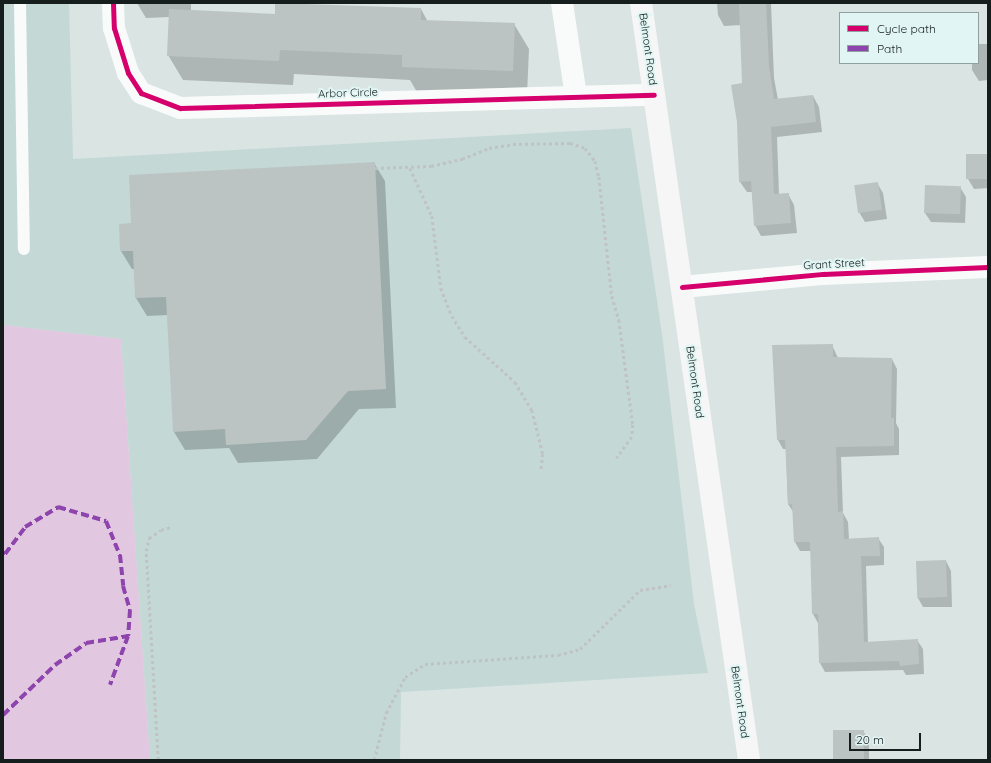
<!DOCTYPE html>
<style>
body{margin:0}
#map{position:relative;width:991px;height:763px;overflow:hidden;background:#d9e4e3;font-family:Quicksand,sans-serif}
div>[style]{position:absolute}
.built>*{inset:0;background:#c4d8d6}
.green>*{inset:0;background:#e2c7e1}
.shadow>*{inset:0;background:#0003}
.building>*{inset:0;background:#bbc4c3;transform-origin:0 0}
.path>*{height:2.5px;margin-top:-1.25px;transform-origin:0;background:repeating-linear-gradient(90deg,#bfc3c3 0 3px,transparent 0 6px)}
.service>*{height:12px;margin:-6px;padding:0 6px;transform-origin:6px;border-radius:6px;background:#f9fbfb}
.minor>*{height:22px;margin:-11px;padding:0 11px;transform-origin:11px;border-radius:11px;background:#f9fbfb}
.secondary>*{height:22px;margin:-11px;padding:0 11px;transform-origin:11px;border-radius:11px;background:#f7f6f7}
.quiet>*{height:4px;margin-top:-2px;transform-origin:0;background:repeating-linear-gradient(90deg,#8e44ad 0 8px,transparent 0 12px)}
.cycleway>*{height:5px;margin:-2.5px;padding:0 2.5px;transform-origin:2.5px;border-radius:2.5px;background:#d6006c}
span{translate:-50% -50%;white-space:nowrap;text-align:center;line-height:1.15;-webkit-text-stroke:4px #e1f6f4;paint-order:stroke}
.street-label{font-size:11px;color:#161e1d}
.frame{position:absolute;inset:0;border:4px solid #161e1d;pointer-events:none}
.legend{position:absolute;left:839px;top:12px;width:140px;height:52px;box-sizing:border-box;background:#e1f6f4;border:1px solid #90a09e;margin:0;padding:5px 7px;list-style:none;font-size:12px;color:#161e1d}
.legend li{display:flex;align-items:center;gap:8px;height:20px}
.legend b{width:20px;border:1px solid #90a09e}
.scale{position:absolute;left:849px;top:733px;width:72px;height:18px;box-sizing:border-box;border:2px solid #161e1d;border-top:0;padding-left:5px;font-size:12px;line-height:14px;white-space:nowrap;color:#161e1d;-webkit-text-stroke:3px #e1f6f4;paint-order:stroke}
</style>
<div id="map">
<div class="built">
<i style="clip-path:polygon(3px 3px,69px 3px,73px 159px,631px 128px,662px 334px,694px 604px,708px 673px,401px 692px,400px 760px,150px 760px,121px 339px,3px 325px)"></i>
</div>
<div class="green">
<i style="clip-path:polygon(3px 325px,121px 339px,150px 760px,3px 760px)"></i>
</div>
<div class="shadow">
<i style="clip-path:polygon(137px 3px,191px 3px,191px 11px,276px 15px,421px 9px,428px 22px,514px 24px,529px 49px,527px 96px,417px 92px,410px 80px,294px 74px,293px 85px,183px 80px,168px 55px,170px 17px,146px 18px)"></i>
<i style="clip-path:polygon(717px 3px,771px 3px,774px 78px,778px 100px,813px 96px,819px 107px,822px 132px,777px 137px,779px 195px,788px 194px,794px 205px,797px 233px,761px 236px,755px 225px,752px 192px,747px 192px,740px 182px,743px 84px,741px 25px,724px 26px,718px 15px)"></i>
<i style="clip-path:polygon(978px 44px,988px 44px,988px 80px,979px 81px,972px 70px,972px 63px,978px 63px)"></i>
<i style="clip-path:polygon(988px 155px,988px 188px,974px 189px,968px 179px,967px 156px)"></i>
<i style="clip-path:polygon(374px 163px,385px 181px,396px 408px,359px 409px,317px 459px,238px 463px,229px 448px,185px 450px,174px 432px,168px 315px,147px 316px,136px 298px,135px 269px,132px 269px,121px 251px,132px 224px)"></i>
<i style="clip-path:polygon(877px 183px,883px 193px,887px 219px,865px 222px,859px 212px)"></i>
<i style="clip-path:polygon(960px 187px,966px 197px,965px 223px,931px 222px,925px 213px)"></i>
<i style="clip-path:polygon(832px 345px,838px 358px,892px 359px,897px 369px,896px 423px,899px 429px,899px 455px,841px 457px,843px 513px,848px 522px,849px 539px,878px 538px,884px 547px,884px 565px,866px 566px,868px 643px,917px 640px,923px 649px,924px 674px,906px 675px,903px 670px,825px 672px,820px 663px,818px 623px,813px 614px,811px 551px,800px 551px,795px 542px,794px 513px,788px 504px,786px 449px,783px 449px,778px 440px)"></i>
<i style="clip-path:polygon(946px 561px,951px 571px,952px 607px,923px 607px,918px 598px)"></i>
<i style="clip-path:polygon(863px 731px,869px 740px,869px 760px,835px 760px)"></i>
</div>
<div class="building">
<i style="clip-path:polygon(275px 3px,421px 8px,421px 20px,515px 23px,513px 71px,402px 67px,402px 55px,280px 50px,279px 61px,167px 56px,169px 9px,275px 14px)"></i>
<i style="clip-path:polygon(739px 3px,766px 3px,769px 66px,774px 99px,813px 95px,816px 122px,771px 127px,774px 194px,789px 193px,791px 223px,754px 226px,751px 181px,739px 182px,737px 122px,731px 85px,742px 83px)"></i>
<i style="left:988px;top:154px;width:25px;height:22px;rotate:90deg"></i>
<i style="clip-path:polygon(375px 162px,386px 389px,348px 391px,306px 440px,226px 445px,225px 429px,173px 432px,166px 297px,135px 298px,133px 251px,120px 251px,119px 224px,131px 223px,129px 175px)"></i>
<i style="left:878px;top:182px;width:28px;height:24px;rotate:82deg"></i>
<i style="left:925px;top:185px;width:36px;height:28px;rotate:2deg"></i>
<i style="clip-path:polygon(833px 344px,833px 357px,892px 358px,891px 418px,894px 418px,894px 446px,836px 447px,838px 512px,843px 511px,844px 539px,879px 537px,880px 556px,861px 556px,864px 642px,918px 639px,919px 664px,900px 666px,899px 661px,819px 663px,818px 614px,812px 614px,810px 542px,794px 542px,792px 504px,788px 505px,785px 440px,777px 440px,772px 345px)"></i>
<i style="left:946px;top:560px;width:37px;height:30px;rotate:88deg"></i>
<i style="left:833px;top:730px;width:31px;height:30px"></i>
</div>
<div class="path">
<i style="left:375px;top:168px;width:56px;rotate:-2deg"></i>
<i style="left:431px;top:166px;width:32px;rotate:-13deg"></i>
<i style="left:462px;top:159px;width:29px;rotate:-22deg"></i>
<i style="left:489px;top:148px;width:24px;rotate:-9deg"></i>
<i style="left:513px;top:144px;width:57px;rotate:-1deg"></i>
<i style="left:570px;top:143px;width:16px;rotate:18deg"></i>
<i style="left:585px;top:148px;width:16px;rotate:52deg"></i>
<i style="left:595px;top:161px;width:16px;rotate:76deg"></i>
<i style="left:599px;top:177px;width:120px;rotate:83.8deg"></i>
<i style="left:612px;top:296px;width:25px;rotate:74deg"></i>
<i style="left:619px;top:320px;width:106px;rotate:82.4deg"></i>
<i style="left:633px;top:425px;width:12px;rotate:95deg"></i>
<i style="left:632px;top:437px;width:26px;rotate:126deg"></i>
<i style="left:410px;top:168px;width:53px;rotate:65.4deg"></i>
<i style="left:432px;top:216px;width:73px;rotate:82.9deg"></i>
<i style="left:441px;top:288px;width:30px;rotate:69deg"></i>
<i style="left:452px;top:316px;width:25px;rotate:58deg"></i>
<i style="left:465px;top:337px;width:67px;rotate:42deg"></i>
<i style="left:515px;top:382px;width:33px;rotate:59deg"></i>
<i style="left:532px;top:410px;width:45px;rotate:76deg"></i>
<i style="left:543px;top:454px;width:17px;rotate:97deg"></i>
<i style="left:158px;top:760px;width:209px;rotate:-93.3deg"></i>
<i style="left:146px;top:551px;width:13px;rotate:-77deg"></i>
<i style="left:149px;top:538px;width:14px;rotate:-34deg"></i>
<i style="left:161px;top:530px;width:10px;rotate:-17deg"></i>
<i style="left:374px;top:760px;width:49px;rotate:-75.7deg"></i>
<i style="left:386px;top:713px;width:41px;rotate:-62.2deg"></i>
<i style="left:405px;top:677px;width:24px;rotate:-33deg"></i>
<i style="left:425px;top:664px;width:133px;rotate:-3.9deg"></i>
<i style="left:558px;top:655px;width:23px;rotate:-15deg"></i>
<i style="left:580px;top:649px;width:84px;rotate:-44.5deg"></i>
<i style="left:640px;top:590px;width:31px;rotate:-9deg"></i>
</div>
<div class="service">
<i style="left:20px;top:3px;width:246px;rotate:89.1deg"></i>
</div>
<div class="minor">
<i style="left:113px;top:3px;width:25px;rotate:88deg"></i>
<i style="left:114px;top:28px;width:47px;rotate:72.7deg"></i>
<i style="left:128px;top:73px;width:24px;rotate:57deg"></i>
<i style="left:141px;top:93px;width:42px;rotate:21deg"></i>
<i style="left:180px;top:108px;width:474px;rotate:-1.6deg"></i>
<i style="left:562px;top:3px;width:95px;rotate:81.5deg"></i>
<i style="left:682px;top:287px;width:142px;rotate:-5.3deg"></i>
<i style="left:823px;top:274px;width:165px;rotate:-2.4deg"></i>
</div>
<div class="secondary">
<i style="left:641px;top:3px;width:765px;rotate:81.88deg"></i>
</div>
<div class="quiet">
<i style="left:3px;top:552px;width:3px;rotate:45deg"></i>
<i style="left:5px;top:554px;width:34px;rotate:-53deg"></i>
<i style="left:25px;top:527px;width:39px;rotate:-31deg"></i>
<i style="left:58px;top:507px;width:50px;rotate:16.3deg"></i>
<i style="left:106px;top:521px;width:37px;rotate:68deg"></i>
<i style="left:120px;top:555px;width:31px;rotate:84deg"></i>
<i style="left:123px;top:586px;width:25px;rotate:74deg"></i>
<i style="left:130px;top:610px;width:26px;rotate:94deg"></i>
<i style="left:128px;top:636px;width:52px;rotate:110.2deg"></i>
<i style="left:3px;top:715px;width:72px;rotate:-43.9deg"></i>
<i style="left:55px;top:665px;width:38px;rotate:-35deg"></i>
<i style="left:86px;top:643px;width:43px;rotate:-9.5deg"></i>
</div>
<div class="cycleway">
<i style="left:113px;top:3px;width:25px;rotate:88deg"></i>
<i style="left:114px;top:28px;width:47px;rotate:72.7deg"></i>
<i style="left:128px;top:73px;width:24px;rotate:57deg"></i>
<i style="left:141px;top:93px;width:42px;rotate:21deg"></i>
<i style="left:180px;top:108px;width:474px;rotate:-1.6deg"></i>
<i style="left:682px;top:287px;width:142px;rotate:-5.3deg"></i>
<i style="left:823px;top:274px;width:165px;rotate:-2.4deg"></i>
</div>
<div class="street-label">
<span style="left:648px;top:49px;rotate:82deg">Belmont Road</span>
<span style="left:348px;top:93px;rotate:-2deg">Arbor Circle</span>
<span style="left:834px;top:264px;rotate:-3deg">Grant Street</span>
<span style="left:695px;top:382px;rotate:82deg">Belmont Road</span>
<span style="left:740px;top:702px;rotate:82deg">Belmont Road</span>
</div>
<div class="frame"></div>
<ul class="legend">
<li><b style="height:5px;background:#d6006c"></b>Cycle path</li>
<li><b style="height:5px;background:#8e44ad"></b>Path</li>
</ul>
<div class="scale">20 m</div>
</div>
